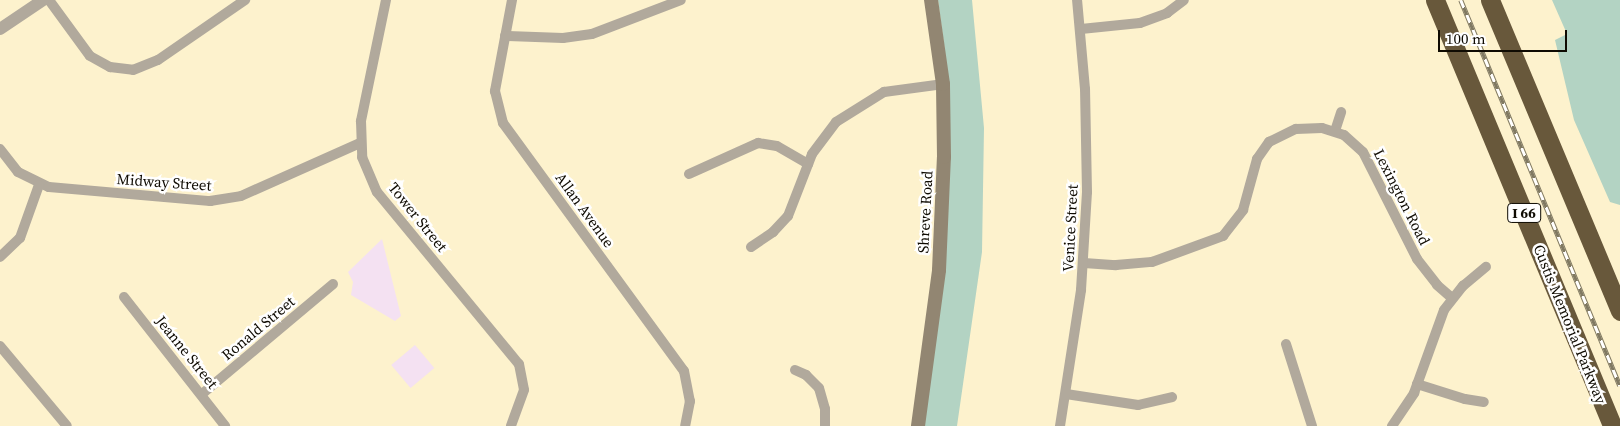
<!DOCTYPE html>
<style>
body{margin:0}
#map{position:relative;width:1620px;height:426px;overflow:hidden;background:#fdf2cd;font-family:"Source Serif 4",serif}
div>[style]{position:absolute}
.industrial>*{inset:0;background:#f4e1f2;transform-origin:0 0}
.green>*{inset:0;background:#b3d3c3}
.minor>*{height:10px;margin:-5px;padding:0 5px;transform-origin:5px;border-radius:5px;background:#b1a99c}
.tertiary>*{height:12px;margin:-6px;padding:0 6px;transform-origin:6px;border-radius:6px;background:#b1a99c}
.secondary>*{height:14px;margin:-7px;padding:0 7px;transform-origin:7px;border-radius:7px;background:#928672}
.motorway>*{height:19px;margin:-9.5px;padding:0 9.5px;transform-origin:9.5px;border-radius:9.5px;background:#68583b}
.rail>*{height:4.5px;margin-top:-2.25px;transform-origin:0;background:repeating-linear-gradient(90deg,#fff 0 8px,#807962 0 16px);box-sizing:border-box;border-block:1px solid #807962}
span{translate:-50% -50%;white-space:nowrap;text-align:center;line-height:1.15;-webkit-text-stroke:5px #fff;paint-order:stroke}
.shield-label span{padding:1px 4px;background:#fff;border:1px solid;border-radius:4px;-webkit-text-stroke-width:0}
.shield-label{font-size:14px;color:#0f0b02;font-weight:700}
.street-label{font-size:15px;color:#0f0b02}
.scale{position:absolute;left:1438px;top:30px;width:129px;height:22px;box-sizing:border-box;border:2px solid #0f0b02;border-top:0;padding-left:6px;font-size:15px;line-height:18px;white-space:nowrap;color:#0f0b02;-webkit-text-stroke:4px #fff;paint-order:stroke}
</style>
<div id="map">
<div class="industrial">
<i style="clip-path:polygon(382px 239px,401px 316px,395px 321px,351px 295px,353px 282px,348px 272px)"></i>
<i style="left:415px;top:345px;width:30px;height:31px;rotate:50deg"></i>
</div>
<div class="green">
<i style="clip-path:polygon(938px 0,972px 0,984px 128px,982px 252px,957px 426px,922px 426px,932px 366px,945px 52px)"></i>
<i style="clip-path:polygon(1552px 0,1620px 0,1620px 205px,1610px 202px,1574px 120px,1555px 40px,1567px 34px)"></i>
</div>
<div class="minor">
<i style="left:49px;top:0;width:69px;rotate:53.8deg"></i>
<i style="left:90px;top:56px;width:23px;rotate:29deg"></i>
<i style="left:110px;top:67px;width:23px;rotate:7deg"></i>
<i style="left:133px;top:70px;width:27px;rotate:-22deg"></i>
<i style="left:158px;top:60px;width:106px;rotate:-34.6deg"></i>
<i style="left:386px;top:0;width:124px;rotate:101.7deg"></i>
<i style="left:361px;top:121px;width:36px;rotate:88deg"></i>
<i style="left:362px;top:157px;width:38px;rotate:67deg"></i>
<i style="left:377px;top:192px;width:223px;rotate:50.5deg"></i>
<i style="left:519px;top:364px;width:26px;rotate:79deg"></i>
<i style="left:524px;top:390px;width:38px;rotate:110deg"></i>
<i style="left:512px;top:0;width:93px;rotate:100.6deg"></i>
<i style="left:495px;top:91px;width:33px;rotate:76deg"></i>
<i style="left:503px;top:123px;width:307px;rotate:53.9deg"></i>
<i style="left:684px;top:371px;width:31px;rotate:79deg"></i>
<i style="left:690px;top:401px;width:25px;rotate:101deg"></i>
<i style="left:1081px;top:29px;width:59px;rotate:-5.8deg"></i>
<i style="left:1140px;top:23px;width:29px;rotate:-20deg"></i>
<i style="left:1167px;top:13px;width:21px;rotate:-37deg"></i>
<i style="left:505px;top:36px;width:58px;rotate:2deg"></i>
<i style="left:563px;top:38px;width:29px;rotate:-8deg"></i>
<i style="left:592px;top:34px;width:95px;rotate:-20.9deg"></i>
<i style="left:1335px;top:131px;width:20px;rotate:-72deg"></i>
<i style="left:0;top:149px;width:29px;rotate:52deg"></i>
<i style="left:18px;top:172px;width:34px;rotate:26deg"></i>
<i style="left:49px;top:187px;width:162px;rotate:5deg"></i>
<i style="left:210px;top:201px;width:31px;rotate:-9deg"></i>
<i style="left:241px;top:196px;width:130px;rotate:-24deg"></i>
<i style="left:689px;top:174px;width:76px;rotate:-24.2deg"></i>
<i style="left:758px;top:143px;width:19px;rotate:9deg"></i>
<i style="left:777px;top:146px;width:36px;rotate:30deg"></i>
<i style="left:751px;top:247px;width:27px;rotate:-34deg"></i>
<i style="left:773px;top:232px;width:22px;rotate:-47deg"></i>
<i style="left:788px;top:216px;width:66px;rotate:-68.8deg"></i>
<i style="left:812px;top:154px;width:40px;rotate:-53deg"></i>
<i style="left:836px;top:122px;width:57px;rotate:-32deg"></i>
<i style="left:884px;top:92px;width:60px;rotate:-7.7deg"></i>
<i style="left:0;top:257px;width:28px;rotate:-44deg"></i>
<i style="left:20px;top:238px;width:56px;rotate:-70.3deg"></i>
<i style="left:1084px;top:263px;width:32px;rotate:4deg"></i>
<i style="left:1116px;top:265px;width:36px;rotate:-5deg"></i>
<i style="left:1152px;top:262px;width:76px;rotate:-20.1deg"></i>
<i style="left:1223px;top:236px;width:33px;rotate:-52deg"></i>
<i style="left:1243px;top:210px;width:53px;rotate:-74.6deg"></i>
<i style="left:1257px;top:159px;width:21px;rotate:-55deg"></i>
<i style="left:1269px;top:142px;width:30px;rotate:-26deg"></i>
<i style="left:1296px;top:129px;width:26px;rotate:-2deg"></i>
<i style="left:1322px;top:128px;width:23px;rotate:18deg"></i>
<i style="left:1344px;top:135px;width:25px;rotate:42deg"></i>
<i style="left:1363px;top:152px;width:120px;rotate:63.2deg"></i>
<i style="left:1417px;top:259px;width:33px;rotate:52deg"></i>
<i style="left:1437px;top:285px;width:20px;rotate:41deg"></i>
<i style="left:124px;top:297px;width:164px;rotate:51.9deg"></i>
<i style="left:1286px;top:344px;width:86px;rotate:72.4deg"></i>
<i style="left:0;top:346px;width:104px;rotate:50.1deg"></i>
<i style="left:795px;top:370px;width:12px;rotate:24deg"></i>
<i style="left:806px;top:375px;width:18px;rotate:45deg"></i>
<i style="left:819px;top:388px;width:22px;rotate:74deg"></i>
<i style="left:825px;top:409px;width:17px;rotate:90deg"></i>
<i style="left:1417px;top:384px;width:50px;rotate:17.4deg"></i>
<i style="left:1465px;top:399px;width:19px;rotate:9deg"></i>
<i style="left:202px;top:394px;width:171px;rotate:-40deg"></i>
<i style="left:1066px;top:394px;width:73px;rotate:8.7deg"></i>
<i style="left:1138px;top:405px;width:35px;rotate:-13deg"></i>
<i style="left:1060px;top:426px;width:138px;rotate:-81.2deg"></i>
<i style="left:1081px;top:290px;width:98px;rotate:-86.5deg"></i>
<i style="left:1087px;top:192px;width:103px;rotate:-91.1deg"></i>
<i style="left:1085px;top:89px;width:89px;rotate:-95.1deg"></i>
<i style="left:1392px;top:426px;width:40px;rotate:-56deg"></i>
<i style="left:1414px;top:393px;width:88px;rotate:-70.1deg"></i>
<i style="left:1444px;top:310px;width:31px;rotate:-52deg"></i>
<i style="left:1463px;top:286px;width:30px;rotate:-40deg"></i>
</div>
<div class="tertiary">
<i style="left:0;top:29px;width:52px;rotate:-34deg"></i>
</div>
<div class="secondary">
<i style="left:918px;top:426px;width:157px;rotate:-82.3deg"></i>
<i style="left:939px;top:270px;width:113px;rotate:-87.5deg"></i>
<i style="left:944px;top:157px;width:73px;rotate:-90.8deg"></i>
<i style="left:943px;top:84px;width:85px;rotate:-98.1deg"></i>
</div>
<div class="motorway">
<i style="left:1435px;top:0;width:461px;rotate:67.4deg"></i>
<i style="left:1490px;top:0;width:337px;rotate:67.3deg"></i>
</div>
<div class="rail">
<i style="left:1461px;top:0;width:417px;rotate:67.6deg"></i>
</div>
<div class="shield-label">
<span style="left:1524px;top:213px">I 66</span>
</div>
<div class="street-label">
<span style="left:164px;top:182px;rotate:4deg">Midway Street</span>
<span style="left:1402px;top:197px;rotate:63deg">Lexington Road</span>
<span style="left:585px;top:210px;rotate:54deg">Allan Avenue</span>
<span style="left:925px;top:212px;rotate:-87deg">Shreve Road</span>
<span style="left:418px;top:217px;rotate:51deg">Tower Street</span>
<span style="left:1070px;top:228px;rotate:-87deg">Venice Street</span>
<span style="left:1570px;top:324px;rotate:68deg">Custis Memorial Parkway</span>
<span style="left:258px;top:328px;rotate:-40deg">Ronald Street</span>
<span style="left:187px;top:352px;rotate:51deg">Jeanne Street</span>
</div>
<div class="scale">100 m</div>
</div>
